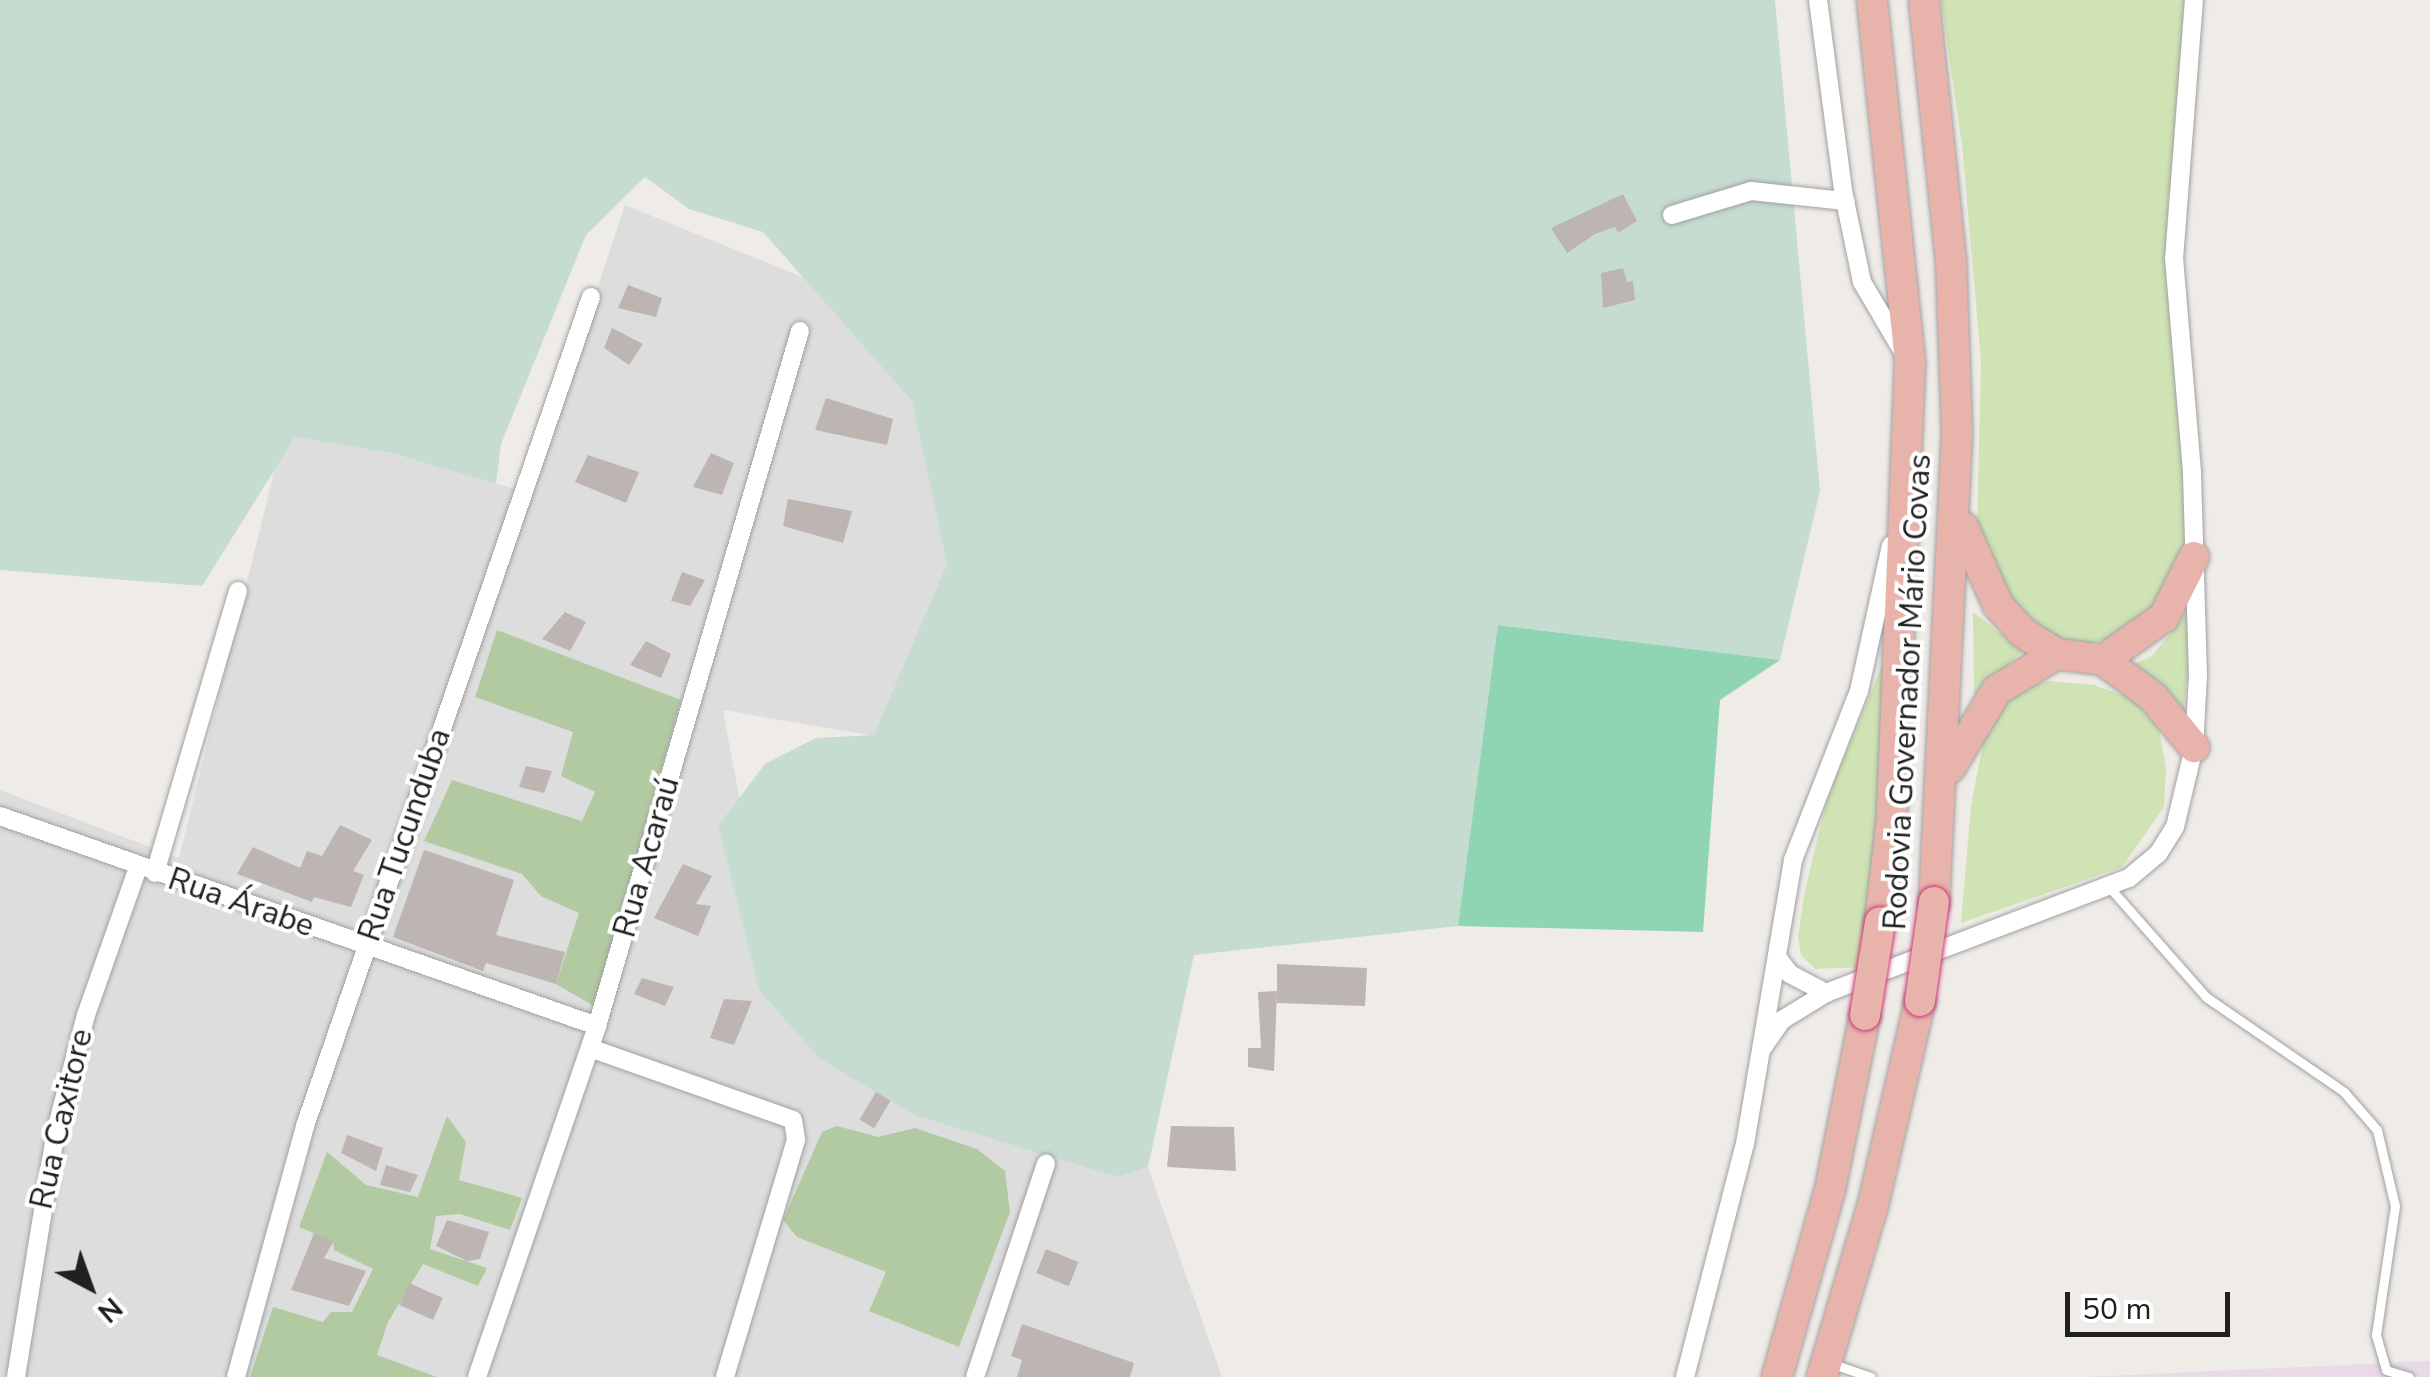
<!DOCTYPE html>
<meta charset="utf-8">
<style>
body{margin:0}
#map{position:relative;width:2430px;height:1377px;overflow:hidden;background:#efece8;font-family:"Nunito Sans",sans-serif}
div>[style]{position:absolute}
.residential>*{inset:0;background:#dedddd}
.industrial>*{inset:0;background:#e8dae6}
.grass>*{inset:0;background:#cfe3b4}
.forest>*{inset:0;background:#b1caa1}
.wetland>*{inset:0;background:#c6dcd0}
.pitch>*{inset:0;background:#8fd5b4}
.building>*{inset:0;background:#bcb5b1;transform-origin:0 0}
.roads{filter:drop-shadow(0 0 2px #a1a1a1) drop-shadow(0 0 2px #a1a1a1)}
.service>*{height:9px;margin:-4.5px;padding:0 4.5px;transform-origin:4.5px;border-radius:4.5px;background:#fff}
.minor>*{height:18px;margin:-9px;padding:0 9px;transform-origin:9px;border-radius:9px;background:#fff}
.trunk>*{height:30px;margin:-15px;padding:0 15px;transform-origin:15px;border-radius:15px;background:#e7b3ab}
.bridges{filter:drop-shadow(0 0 2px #c73b77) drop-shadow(0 0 2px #c73b77)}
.trunk-bridge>*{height:30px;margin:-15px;padding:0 15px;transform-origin:15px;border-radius:15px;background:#e7b3ab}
span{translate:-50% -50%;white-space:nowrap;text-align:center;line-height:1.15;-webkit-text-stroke:8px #fff;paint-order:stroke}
.street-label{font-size:32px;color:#202020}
.north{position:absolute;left:40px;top:1237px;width:100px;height:100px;-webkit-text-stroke:8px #fff;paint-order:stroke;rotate:139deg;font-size:28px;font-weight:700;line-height:40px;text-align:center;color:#202020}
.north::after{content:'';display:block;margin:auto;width:35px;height:45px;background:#202020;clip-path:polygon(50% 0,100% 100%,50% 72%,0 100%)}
.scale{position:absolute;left:2065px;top:1292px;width:165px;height:45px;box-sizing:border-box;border:5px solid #202020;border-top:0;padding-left:12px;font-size:30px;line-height:35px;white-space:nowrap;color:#202020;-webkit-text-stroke:8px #fff;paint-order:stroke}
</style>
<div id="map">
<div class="residential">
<i style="clip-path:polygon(625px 205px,879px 308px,1029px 570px,933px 746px,723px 710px,777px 1003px,1120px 1088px,1222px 1377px,0 1377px,0 790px,179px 858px,286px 423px,529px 493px)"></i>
</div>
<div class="industrial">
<i style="clip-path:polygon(2430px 1361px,2430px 1377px,2087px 1377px)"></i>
</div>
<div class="grass">
<i style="clip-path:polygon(1941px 0,2200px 0,2168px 202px,2195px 433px,2186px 564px,2165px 599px,2120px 637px,2084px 644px,2044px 634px,1995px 586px,1977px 529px,1981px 361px,1962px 145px)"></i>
<i style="clip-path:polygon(2195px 603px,2183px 714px,2125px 668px,2152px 656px)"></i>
<i style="clip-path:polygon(1973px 612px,2023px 651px,1974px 695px)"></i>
<i style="clip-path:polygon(1889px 649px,1881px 798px,1861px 967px,1815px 969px,1801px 955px,1798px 937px,1805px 890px,1828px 795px)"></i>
<i style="clip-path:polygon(2048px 681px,2094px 685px,2134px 699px,2159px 729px,2166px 768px,2164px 807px,2122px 867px,1961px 923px,1971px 806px,1986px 727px,2017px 689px)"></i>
</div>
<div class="forest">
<i style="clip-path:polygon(497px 630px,681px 700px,594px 1006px,556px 984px,579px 913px,541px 896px,522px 874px,424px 841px,452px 780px,582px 821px,595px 792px,561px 776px,573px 732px,475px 697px)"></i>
<i style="clip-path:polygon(447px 1116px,466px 1142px,459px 1180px,522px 1198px,510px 1230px,460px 1214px,436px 1216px,430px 1249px,487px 1268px,478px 1286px,423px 1264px,388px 1322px,377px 1355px,437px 1377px,250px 1377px,273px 1307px,323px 1322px,331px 1312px,352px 1312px,373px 1269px,334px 1250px,333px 1241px,299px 1227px,327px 1152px,366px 1185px,418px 1197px)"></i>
<i style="clip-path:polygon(837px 1126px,878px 1137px,915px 1128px,977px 1149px,1005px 1171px,1010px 1212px,959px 1347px,869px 1311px,886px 1272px,797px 1237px,783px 1220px,822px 1132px)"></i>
</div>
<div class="wetland">
<i style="clip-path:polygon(0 0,1775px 0,1820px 491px,1780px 660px,1499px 625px,1458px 926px,1194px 955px,1148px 1167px,1118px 1177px,914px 1115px,820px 1059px,759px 990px,718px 826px,765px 764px,816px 738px,874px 735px,947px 564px,912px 401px,763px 232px,689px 209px,645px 177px,586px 235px,501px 444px,496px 484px,391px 453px,295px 437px,202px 586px,0 570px)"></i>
</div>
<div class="pitch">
<i style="clip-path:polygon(1498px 625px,1780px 660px,1720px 700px,1703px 932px,1458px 926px)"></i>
</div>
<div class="building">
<i style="clip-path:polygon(1623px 194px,1637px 221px,1618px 233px,1615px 227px,1595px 234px,1567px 253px,1551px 228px)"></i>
<i style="clip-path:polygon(1623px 268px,1627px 282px,1633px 281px,1635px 300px,1603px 308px,1601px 273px)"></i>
<i style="clip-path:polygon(628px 285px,662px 298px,656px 317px,618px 308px)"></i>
<i style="clip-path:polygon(612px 328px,643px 344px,629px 365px,604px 348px)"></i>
<i style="clip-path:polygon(826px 398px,893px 419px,887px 445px,815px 430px)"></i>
<i style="clip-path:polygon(711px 453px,734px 463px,722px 495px,693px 487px)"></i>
<i style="clip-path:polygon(588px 455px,639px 472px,626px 503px,575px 482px)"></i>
<i style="clip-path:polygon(788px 499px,852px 511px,843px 543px,783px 526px)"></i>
<i style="clip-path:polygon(682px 572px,705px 580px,690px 606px,671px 601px)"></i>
<i style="clip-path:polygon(565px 612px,586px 622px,570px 651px,542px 639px)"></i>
<i style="clip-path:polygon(646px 641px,671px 654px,661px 678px,630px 665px)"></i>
<i style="clip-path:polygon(526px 766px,552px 771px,544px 793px,519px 787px)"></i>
<i style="clip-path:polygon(340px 825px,372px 840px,353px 871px,364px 875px,351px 907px,314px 897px,312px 902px,237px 874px,253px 847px,300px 868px,307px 851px,322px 856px)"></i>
<i style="clip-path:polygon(424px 850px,514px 880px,496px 935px,565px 952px,556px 984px,486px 963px,483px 971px,393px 937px)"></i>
<i style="clip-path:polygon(683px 864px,712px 876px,696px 904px,711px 906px,698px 936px,654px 918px)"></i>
<i style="clip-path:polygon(1277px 964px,1367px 968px,1365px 1006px,1277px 1003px,1277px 992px,1274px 1071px,1248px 1067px,1248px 1048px,1261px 1048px,1258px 992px,1277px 991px)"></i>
<i style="clip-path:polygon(642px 978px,674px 987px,665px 1006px,634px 994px)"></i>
<i style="clip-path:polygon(724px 999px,752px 1001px,734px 1045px,710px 1038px)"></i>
<i style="left:876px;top:1092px;width:17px;height:32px;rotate:31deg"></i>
<i style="clip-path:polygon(1171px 1126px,1234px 1127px,1236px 1171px,1167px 1167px)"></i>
<i style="clip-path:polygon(347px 1135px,383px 1148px,376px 1171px,341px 1153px)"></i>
<i style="clip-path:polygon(386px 1165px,418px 1175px,410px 1192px,380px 1185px)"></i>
<i style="clip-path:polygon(447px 1220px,489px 1232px,480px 1259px,467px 1261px,436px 1246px)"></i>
<i style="clip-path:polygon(314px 1233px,334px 1241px,324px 1258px,366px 1271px,349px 1306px,291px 1290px)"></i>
<i style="left:1046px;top:1249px;width:35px;height:26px;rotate:22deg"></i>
<i style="left:409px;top:1283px;width:37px;height:24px;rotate:24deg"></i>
<i style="clip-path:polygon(1022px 1324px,1134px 1363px,1130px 1377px,1017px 1377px,1022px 1360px,1011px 1356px)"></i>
</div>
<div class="roads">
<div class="service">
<i style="left:2110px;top:888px;width:145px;rotate:48.6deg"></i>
<i style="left:2206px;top:997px;width:168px;rotate:34.5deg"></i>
<i style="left:2344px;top:1092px;width:50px;rotate:49deg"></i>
<i style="left:2377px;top:1130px;width:78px;rotate:76.7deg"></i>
<i style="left:2395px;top:1206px;width:130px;rotate:98.4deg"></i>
<i style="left:2376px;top:1335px;width:36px;rotate:74deg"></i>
<i style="left:2386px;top:1370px;width:24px;rotate:17deg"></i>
<i style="left:1830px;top:1363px;width:43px;rotate:18.9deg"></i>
</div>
<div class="minor">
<i style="left:1818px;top:0;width:193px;rotate:82.5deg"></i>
<i style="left:1843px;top:191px;width:93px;rotate:78.2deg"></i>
<i style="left:1862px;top:282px;width:79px;rotate:59.5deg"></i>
<i style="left:1672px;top:215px;width:83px;rotate:-16.9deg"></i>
<i style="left:1751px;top:191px;width:95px;rotate:6.1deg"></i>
<i style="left:0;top:816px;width:633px;rotate:19.38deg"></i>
<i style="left:155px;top:873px;width:294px;rotate:-73.6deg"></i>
<i style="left:1777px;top:957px;width:21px;rotate:53deg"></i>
<i style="left:1790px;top:974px;width:41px;rotate:27.8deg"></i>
<i style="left:590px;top:1048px;width:215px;rotate:19.5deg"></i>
<i style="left:793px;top:1120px;width:20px;rotate:81deg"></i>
<i style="left:796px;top:1140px;width:247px;rotate:106.7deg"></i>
<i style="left:1761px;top:1050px;width:37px;rotate:-55deg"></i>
<i style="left:1782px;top:1020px;width:52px;rotate:-31.5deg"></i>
<i style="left:1826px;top:993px;width:324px;rotate:-20.8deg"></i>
<i style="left:2129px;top:878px;width:38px;rotate:-40deg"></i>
<i style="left:2158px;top:854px;width:32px;rotate:-58deg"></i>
<i style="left:2175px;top:827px;width:82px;rotate:-76.6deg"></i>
<i style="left:2194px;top:747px;width:71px;rotate:-86.8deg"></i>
<i style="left:2198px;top:676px;width:204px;rotate:-91.7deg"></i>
<i style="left:2192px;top:472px;width:214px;rotate:-94.8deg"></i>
<i style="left:2174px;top:259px;width:260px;rotate:-85.6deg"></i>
<i style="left:16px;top:1377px;width:250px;rotate:-80.8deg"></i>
<i style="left:56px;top:1130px;width:119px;rotate:-75.4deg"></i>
<i style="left:86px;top:1015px;width:157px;rotate:-70.6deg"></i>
<i style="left:236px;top:1377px;width:260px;rotate:-74.6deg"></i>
<i style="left:305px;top:1126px;width:877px;rotate:-70.97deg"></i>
<i style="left:477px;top:1377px;width:371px;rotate:-71.1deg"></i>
<i style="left:597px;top:1026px;width:724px;rotate:-73.72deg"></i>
<i style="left:975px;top:1377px;width:225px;rotate:-71.6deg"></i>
<i style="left:1685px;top:1377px;width:241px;rotate:-75.6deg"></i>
<i style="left:1745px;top:1144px;width:288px;rotate:-80.4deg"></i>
<i style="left:1793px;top:860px;width:181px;rotate:-68.7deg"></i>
<i style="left:1859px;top:691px;width:149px;rotate:-77.6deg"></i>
</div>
<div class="trunk">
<i style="left:1872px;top:0;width:365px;rotate:84deg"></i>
<i style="left:1910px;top:363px;width:453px;rotate:92.3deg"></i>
<i style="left:1892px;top:816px;width:107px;rotate:96.5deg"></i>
<i style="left:1924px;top:0;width:261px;rotate:84.1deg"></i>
<i style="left:1951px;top:260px;width:174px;rotate:88deg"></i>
<i style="left:1957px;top:434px;width:469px;rotate:92.8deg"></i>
<i style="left:1963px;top:527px;width:85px;rotate:65.8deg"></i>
<i style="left:1998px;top:605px;width:36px;rotate:48deg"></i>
<i style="left:2022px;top:632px;width:41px;rotate:32.2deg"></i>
<i style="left:2057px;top:654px;width:46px;rotate:7.4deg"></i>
<i style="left:2103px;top:660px;width:62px;rotate:36.5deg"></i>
<i style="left:2153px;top:697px;width:65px;rotate:50.6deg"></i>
<i style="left:2103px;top:660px;width:75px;rotate:-35.2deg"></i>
<i style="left:2164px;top:617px;width:67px;rotate:-63.4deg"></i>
<i style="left:1950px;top:768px;width:91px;rotate:-58.9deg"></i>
<i style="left:1997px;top:690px;width:70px;rotate:-31deg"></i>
<i style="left:1777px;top:1377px;width:194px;rotate:-74.2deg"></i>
<i style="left:1830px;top:1190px;width:178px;rotate:-78.7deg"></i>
<i style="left:1822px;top:1377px;width:179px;rotate:-73.5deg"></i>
<i style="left:1873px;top:1205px;width:209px;rotate:-77deg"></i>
</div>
</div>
<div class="bridges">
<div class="trunk-bridge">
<i style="left:1920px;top:1001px;width:100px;rotate:-82deg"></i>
<i style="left:1865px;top:1015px;width:94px;rotate:-80.8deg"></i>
</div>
</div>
<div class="street-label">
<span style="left:1908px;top:692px;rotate:-87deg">Rodovia Governador Mário Covas</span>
<span style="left:405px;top:835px;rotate:-71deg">Rua Tucunduba</span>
<span style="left:647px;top:857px;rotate:-74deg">Rua Acaraú</span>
<span style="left:241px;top:903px;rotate:19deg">Rua Árabe</span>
<span style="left:62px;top:1119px;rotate:-77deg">Rua Caxitore</span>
</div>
<div class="north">N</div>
<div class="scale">50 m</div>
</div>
